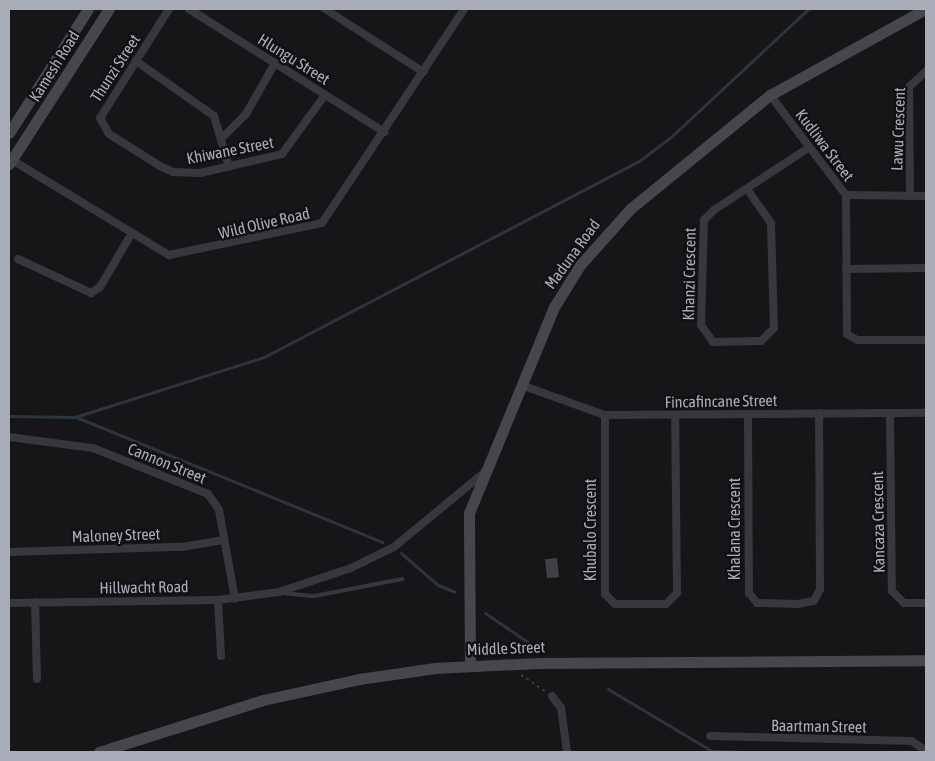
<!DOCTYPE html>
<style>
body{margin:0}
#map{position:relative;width:935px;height:761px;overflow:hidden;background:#161618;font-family:"Asap Condensed",sans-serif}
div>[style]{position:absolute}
.stream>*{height:3px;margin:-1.5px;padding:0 1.5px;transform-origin:1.5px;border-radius:1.5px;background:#2c353c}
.building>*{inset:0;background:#404145;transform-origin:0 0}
.path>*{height:2px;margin-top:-1px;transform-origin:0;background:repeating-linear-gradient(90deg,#3d3f44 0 2.5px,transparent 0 6.5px)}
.lane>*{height:4px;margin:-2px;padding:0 2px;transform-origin:2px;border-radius:2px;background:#37383d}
.street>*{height:8px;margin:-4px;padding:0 4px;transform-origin:4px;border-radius:4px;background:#37383d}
.secondary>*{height:11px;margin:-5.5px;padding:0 5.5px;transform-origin:5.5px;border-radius:5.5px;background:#45474d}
span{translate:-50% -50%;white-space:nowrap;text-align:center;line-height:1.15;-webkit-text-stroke:5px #111113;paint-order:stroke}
.street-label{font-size:16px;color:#a8adb8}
.frame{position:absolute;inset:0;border:10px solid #a8adb8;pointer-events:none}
</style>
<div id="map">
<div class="stream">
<i style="left:9px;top:416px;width:66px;rotate:0.9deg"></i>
<i style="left:75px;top:417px;width:198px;rotate:-17.6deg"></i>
<i style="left:264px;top:357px;width:423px;rotate:-27.6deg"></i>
<i style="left:639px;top:161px;width:41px;rotate:-37.1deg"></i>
<i style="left:672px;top:136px;width:186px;rotate:-43deg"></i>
<i style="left:76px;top:417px;width:331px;rotate:22.2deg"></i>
<i style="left:401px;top:553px;width:49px;rotate:40.9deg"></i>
<i style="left:438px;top:585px;width:18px;rotate:22deg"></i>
<i style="left:485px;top:613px;width:64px;rotate:34.2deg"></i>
<i style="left:608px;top:689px;width:121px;rotate:30.8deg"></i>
<i style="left:712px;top:751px;width:29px;rotate:2deg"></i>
</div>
<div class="building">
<i style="left:557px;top:558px;width:19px;height:12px;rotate:84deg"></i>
</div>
<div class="path">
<i style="left:521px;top:675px;width:30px;rotate:34deg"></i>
</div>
<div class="lane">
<i style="left:283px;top:593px;width:31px;rotate:6deg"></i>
<i style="left:314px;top:596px;width:90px;rotate:-10.9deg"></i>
</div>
<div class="street">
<i style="left:169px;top:9px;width:129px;rotate:122.3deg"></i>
<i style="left:100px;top:118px;width:18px;rotate:61deg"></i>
<i style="left:109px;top:134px;width:60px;rotate:32.1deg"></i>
<i style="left:160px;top:166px;width:14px;rotate:25deg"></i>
<i style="left:173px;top:172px;width:27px;rotate:2deg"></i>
<i style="left:200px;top:173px;width:84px;rotate:-13deg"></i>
<i style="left:282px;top:154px;width:73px;rotate:-53.9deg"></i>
<i style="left:189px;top:9px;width:231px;rotate:32.2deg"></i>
<i style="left:325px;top:9px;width:117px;rotate:32.7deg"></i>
<i style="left:136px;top:61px;width:95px;rotate:35.2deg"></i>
<i style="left:214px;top:116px;width:53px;rotate:73.6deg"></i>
<i style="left:770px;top:95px;width:126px;rotate:52.8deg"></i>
<i style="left:846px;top:195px;width:80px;rotate:0.7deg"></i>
<i style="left:223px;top:137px;width:33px;rotate:-45deg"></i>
<i style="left:246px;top:114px;width:59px;rotate:-60.4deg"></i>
<i style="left:12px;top:160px;width:184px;rotate:31.2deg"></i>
<i style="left:169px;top:255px;width:156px;rotate:-11.8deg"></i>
<i style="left:322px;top:223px;width:257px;rotate:-56.4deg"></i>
<i style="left:747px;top:189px;width:42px;rotate:54.8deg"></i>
<i style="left:771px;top:223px;width:105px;rotate:88.4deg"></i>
<i style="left:774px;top:328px;width:18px;rotate:135deg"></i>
<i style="left:761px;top:341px;width:48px;rotate:178.8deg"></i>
<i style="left:713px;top:342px;width:21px;rotate:-125deg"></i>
<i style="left:701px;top:325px;width:105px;rotate:-88.4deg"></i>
<i style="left:704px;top:220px;width:14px;rotate:-45deg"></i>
<i style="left:714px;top:210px;width:113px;rotate:-33.4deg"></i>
<i style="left:846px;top:195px;width:139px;rotate:89.6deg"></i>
<i style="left:847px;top:334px;width:12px;rotate:31deg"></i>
<i style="left:857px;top:340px;width:69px"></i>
<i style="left:910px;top:196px;width:109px;rotate:-90.5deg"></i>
<i style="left:909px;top:87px;width:23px;rotate:-43deg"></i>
<i style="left:18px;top:259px;width:81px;rotate:25deg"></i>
<i style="left:91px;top:293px;width:11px;rotate:-34deg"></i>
<i style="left:100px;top:287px;width:59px;rotate:-59.5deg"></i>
<i style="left:846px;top:269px;width:80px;rotate:-0.7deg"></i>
<i style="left:521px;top:385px;width:89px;rotate:19.7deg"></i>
<i style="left:605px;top:415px;width:321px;rotate:-0.4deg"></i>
<i style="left:890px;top:414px;width:177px;rotate:89.4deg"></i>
<i style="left:892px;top:591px;width:17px;rotate:45deg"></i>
<i style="left:904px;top:603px;width:22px"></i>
<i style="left:605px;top:415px;width:179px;rotate:90deg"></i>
<i style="left:605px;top:594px;width:14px;rotate:45deg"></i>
<i style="left:615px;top:604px;width:51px"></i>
<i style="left:666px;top:604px;width:16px;rotate:-45deg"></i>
<i style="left:677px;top:593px;width:178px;rotate:-90.6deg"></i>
<i style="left:748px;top:415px;width:178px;rotate:89.7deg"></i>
<i style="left:749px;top:593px;width:13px;rotate:51deg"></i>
<i style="left:757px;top:603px;width:41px;rotate:1.4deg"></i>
<i style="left:798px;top:604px;width:16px;rotate:-11deg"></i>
<i style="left:814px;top:601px;width:13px;rotate:-63deg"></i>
<i style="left:820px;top:589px;width:176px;rotate:-90.3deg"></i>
<i style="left:9px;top:437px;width:85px;rotate:7.5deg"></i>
<i style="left:93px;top:448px;width:124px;rotate:21.8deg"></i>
<i style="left:208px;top:494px;width:19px;rotate:55deg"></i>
<i style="left:219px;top:510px;width:90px;rotate:79.8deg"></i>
<i style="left:9px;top:552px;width:173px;rotate:-1.7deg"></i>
<i style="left:182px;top:547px;width:43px;rotate:-9.5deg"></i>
<i style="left:218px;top:600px;width:56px;rotate:86.9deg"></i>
<i style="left:35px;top:602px;width:77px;rotate:88.5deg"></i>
<i style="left:9px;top:603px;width:209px;rotate:-0.8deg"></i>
<i style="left:218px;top:600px;width:62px;rotate:-7.5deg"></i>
<i style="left:279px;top:592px;width:76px;rotate:-18.4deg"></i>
<i style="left:351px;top:568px;width:48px;rotate:-26deg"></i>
<i style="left:394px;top:547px;width:118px;rotate:-39.5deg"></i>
<i style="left:552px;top:696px;width:15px;rotate:53deg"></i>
<i style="left:561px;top:708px;width:44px;rotate:82.2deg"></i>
<i style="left:710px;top:736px;width:202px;rotate:1.4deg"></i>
<i style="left:912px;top:741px;width:17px;rotate:36deg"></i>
</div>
<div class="secondary">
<i style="left:9px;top:133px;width:147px;rotate:-57.5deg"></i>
<i style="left:9px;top:164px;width:184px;rotate:-57.2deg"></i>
<i style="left:470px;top:666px;width:153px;rotate:-90.4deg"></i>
<i style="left:469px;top:513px;width:223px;rotate:-67.6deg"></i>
<i style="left:554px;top:307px;width:49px;rotate:-58.2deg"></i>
<i style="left:580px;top:265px;width:75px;rotate:-48.2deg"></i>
<i style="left:630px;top:209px;width:181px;rotate:-39.2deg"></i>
<i style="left:770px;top:95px;width:177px;rotate:-29deg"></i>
<i style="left:99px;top:752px;width:172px;rotate:-17.6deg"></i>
<i style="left:263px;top:700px;width:98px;rotate:-12.3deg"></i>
<i style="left:359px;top:679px;width:77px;rotate:-8.2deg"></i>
<i style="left:435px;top:668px;width:104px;rotate:-2.8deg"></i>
<i style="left:539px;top:663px;width:387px;rotate:-0.4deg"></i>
</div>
<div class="street-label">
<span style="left:294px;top:59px;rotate:32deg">Hlungu Street</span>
<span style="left:54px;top:66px;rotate:-58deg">Kamesh Road</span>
<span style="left:115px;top:68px;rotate:-57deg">Thunzi Street</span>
<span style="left:898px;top:129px;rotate:-88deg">Lawu Crescent</span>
<span style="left:825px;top:145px;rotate:53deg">Kudliwa Street</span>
<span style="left:230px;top:150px;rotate:-11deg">Khiwane Street</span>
<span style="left:264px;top:223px;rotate:-13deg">Wild Olive Road</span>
<span style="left:572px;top:254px;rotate:-54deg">Maduna Road</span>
<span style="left:689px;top:274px;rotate:-89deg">Khanzi Crescent</span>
<span style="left:721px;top:401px;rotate:-1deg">Fincafincane Street</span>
<span style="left:167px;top:463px;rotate:22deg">Cannon Street</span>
<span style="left:878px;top:522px;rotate:-91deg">Kancaza Crescent</span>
<span style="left:734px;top:529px;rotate:-90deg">Khalana Crescent</span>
<span style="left:590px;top:530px;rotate:-90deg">Khubalo Crescent</span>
<span style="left:116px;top:535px;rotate:-2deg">Maloney Street</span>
<span style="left:144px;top:587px;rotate:-1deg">Hillwacht Road</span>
<span style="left:506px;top:648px;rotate:-2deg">Middle Street</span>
<span style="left:819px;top:726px;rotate:1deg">Baartman Street</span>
</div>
<div class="frame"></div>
</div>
